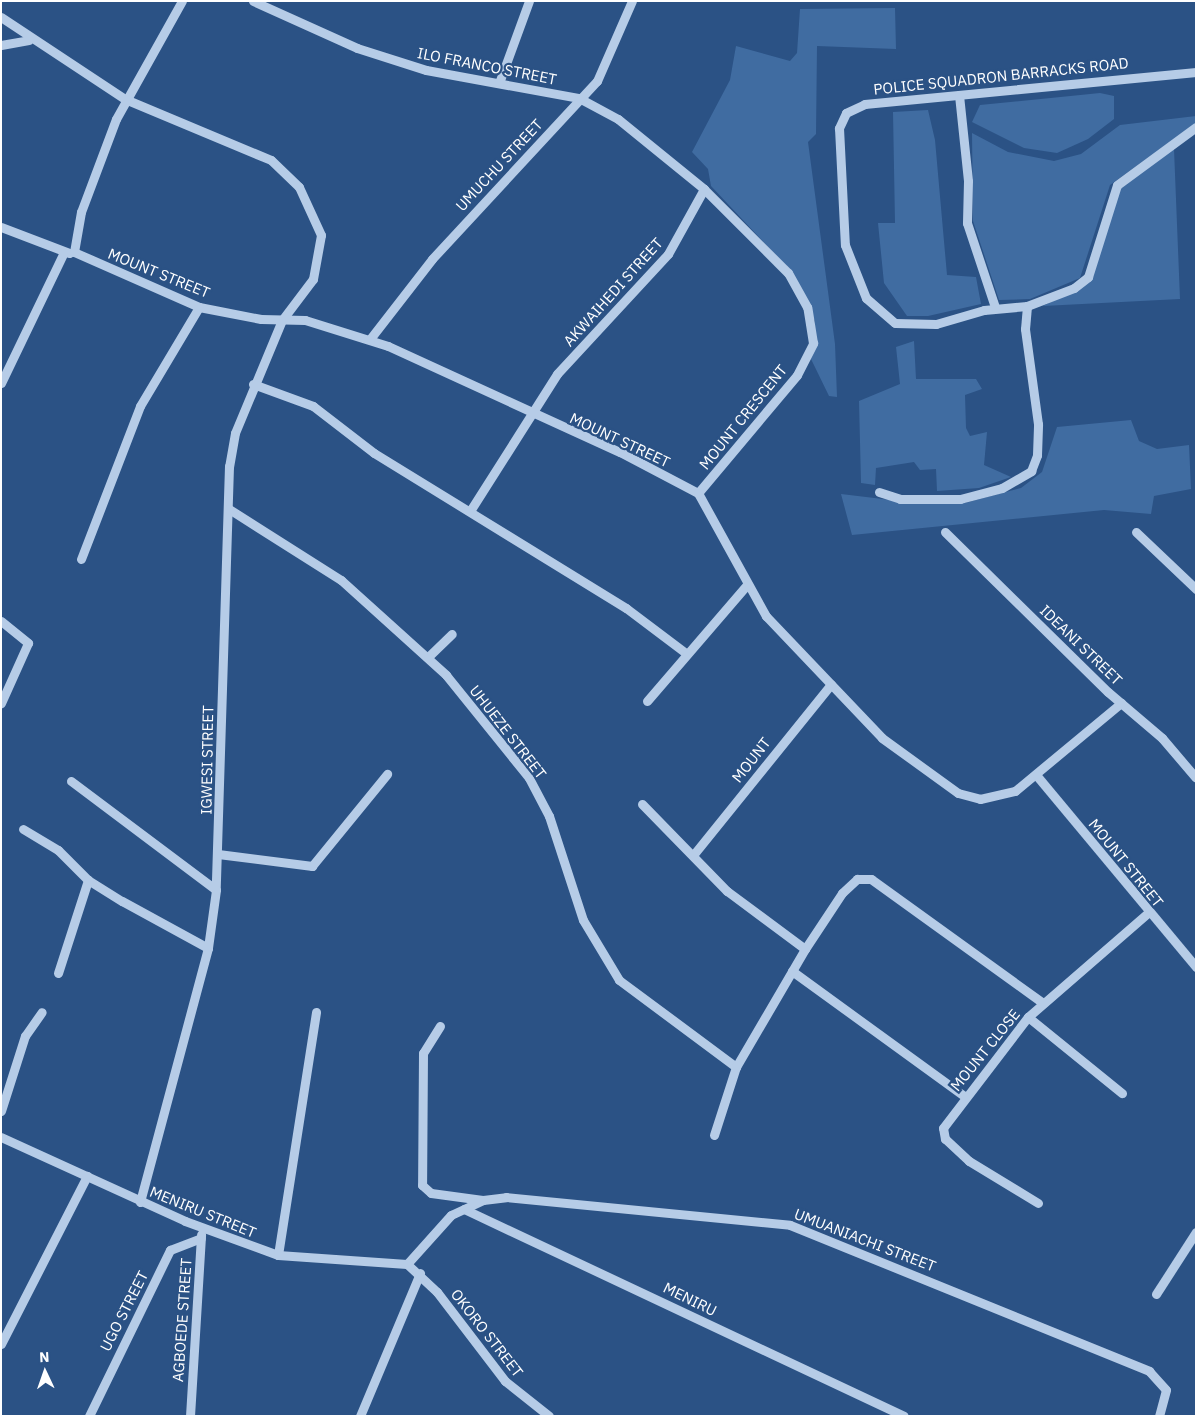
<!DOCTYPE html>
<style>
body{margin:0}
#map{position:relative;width:1197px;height:1417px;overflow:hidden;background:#2b5285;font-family:"IBM Plex Sans",sans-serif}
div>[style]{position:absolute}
.green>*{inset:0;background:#406ca1}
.minor>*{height:9px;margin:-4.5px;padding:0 4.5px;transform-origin:4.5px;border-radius:4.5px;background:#b6cce7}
span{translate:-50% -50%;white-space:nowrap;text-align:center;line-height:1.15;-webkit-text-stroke:4.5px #2b5285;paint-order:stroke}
.street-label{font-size:15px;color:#fff}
.frame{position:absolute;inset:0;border:2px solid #fff;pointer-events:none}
.north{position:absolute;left:20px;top:1347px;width:50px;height:50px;-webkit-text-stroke:4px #2b5285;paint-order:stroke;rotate:357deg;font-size:14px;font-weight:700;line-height:20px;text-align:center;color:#fff}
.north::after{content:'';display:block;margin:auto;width:18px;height:22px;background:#fff;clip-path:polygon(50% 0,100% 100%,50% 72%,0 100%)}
</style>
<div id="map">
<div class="green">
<i style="clip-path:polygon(895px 8px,896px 49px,817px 46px,816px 134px,808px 142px,835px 344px,837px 397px,829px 396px,811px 359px,815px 321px,800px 290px,785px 265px,711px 186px,708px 169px,692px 152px,730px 80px,736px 46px,790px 61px,797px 53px,800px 9px)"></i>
<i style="clip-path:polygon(1100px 93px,1114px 96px,1114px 119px,1088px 139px,1057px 153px,1024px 148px,972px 122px,980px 105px)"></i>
<i style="clip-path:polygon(928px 110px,935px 140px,947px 275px,976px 277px,981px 304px,928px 316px,907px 316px,884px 283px,878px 223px,895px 223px,893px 112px)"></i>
<i style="clip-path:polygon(1196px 116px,1196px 123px,1110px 185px,1080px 278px,1030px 299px,999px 300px,973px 221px,972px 133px,1008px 152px,1054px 161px,1081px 154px,1120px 125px)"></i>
<i style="clip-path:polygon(1174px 149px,1180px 299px,1043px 306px,1089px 282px,1116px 198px,1127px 176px)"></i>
<i style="clip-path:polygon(914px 341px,916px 379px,976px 379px,982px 389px,965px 395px,966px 428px,970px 436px,987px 432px,984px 465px,1011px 477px,979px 488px,937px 491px,936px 469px,920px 470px,914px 462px,876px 468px,875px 485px,861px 483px,859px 401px,900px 384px,896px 347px)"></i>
<i style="clip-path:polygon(1131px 420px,1139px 441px,1157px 449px,1189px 445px,1191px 489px,1154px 496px,1151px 514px,1104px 510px,852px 535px,841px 494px,916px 503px,965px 503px,1021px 488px,1042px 472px,1057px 427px)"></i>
</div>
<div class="minor">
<i style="left:253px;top:1px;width:114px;rotate:24.3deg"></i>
<i style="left:357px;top:48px;width:72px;rotate:17.7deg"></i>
<i style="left:426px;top:70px;width:156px;rotate:10.4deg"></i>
<i style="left:579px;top:98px;width:44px;rotate:28.3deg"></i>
<i style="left:618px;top:119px;width:111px;rotate:39.1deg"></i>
<i style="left:704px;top:189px;width:74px;rotate:119deg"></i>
<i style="left:668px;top:254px;width:163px;rotate:132.8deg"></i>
<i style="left:557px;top:374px;width:162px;rotate:122.4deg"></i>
<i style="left:1px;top:17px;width:149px;rotate:33.5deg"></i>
<i style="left:125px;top:99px;width:158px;rotate:22.7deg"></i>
<i style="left:271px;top:160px;width:39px;rotate:44deg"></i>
<i style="left:299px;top:187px;width:53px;rotate:65.4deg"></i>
<i style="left:321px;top:235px;width:45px;rotate:100.3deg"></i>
<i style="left:313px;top:279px;width:51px;rotate:127.1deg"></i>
<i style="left:282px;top:320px;width:122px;rotate:112.6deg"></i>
<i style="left:235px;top:433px;width:34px;rotate:100deg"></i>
<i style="left:229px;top:466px;width:424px;rotate:91.8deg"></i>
<i style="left:216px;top:890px;width:59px;rotate:97.9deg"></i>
<i style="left:208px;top:948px;width:263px;rotate:105deg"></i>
<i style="left:1px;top:45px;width:28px;rotate:-10deg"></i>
<i style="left:1196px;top:72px;width:333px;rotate:174.5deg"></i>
<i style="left:865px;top:104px;width:21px;rotate:155deg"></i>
<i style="left:846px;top:113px;width:17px;rotate:115deg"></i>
<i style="left:839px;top:128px;width:117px;rotate:87.1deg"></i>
<i style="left:845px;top:245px;width:57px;rotate:68.4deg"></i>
<i style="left:866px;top:298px;width:38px;rotate:41deg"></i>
<i style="left:895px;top:323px;width:41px;rotate:1.4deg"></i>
<i style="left:936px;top:324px;width:50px;rotate:-16.3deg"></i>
<i style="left:984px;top:310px;width:43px;rotate:-5.3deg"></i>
<i style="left:1027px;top:306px;width:50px;rotate:-21deg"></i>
<i style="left:1074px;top:288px;width:18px;rotate:-38deg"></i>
<i style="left:1088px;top:277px;width:96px;rotate:-72.5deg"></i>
<i style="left:1117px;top:185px;width:98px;rotate:-36.3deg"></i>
<i style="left:499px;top:83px;width:87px;rotate:-69.9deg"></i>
<i style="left:959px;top:95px;width:86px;rotate:84deg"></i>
<i style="left:968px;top:181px;width:42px;rotate:91.4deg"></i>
<i style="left:967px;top:223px;width:89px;rotate:71.6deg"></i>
<i style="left:1px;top:227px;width:73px;rotate:20.9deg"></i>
<i style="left:74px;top:252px;width:137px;rotate:23.7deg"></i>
<i style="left:199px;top:307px;width:63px;rotate:11deg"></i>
<i style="left:261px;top:319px;width:44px;rotate:1.3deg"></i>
<i style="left:305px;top:320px;width:87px;rotate:17.4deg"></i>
<i style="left:388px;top:346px;width:255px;rotate:24.6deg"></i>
<i style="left:620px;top:452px;width:88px;rotate:27.7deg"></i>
<i style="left:698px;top:493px;width:141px;rotate:61.1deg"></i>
<i style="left:766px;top:616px;width:168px;rotate:46.4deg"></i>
<i style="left:882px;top:738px;width:94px;rotate:35.9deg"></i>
<i style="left:958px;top:793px;width:23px;rotate:15deg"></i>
<i style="left:980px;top:799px;width:36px;rotate:-13deg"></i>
<i style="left:1015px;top:791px;width:138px;rotate:-39.7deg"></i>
<i style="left:74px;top:252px;width:41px;rotate:-80.1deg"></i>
<i style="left:81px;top:212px;width:99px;rotate:-69.4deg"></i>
<i style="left:116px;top:119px;width:135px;rotate:-60.8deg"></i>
<i style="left:370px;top:339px;width:101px;rotate:-52.2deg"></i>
<i style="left:432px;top:259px;width:243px;rotate:-47.2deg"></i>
<i style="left:597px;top:81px;width:87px;rotate:-66.4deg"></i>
<i style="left:1px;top:383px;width:143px;rotate:-64.3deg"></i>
<i style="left:253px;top:384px;width:64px;rotate:20.1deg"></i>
<i style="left:313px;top:406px;width:77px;rotate:37.6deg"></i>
<i style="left:374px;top:453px;width:296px;rotate:31.6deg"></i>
<i style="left:626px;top:608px;width:76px;rotate:37deg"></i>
<i style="left:879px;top:492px;width:22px;rotate:18deg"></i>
<i style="left:900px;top:499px;width:60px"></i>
<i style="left:960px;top:499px;width:43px;rotate:-14.7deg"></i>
<i style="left:1002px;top:488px;width:34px;rotate:-30deg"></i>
<i style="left:1031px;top:471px;width:17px;rotate:-69deg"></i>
<i style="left:1037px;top:455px;width:31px;rotate:-88deg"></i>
<i style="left:1038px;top:424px;width:96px;rotate:-97.8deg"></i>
<i style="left:1025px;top:329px;width:23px;rotate:-85deg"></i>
<i style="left:698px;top:493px;width:154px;rotate:-50deg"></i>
<i style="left:797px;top:375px;width:36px;rotate:-63deg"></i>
<i style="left:813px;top:343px;width:36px;rotate:-99deg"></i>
<i style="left:807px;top:307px;width:39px;rotate:-119deg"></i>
<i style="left:788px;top:273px;width:119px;rotate:-135deg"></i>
<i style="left:229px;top:509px;width:133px;rotate:32.4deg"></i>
<i style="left:341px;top:580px;width:142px;rotate:42.1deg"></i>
<i style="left:446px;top:675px;width:132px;rotate:51.1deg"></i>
<i style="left:529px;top:778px;width:43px;rotate:62.2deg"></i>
<i style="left:549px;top:816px;width:109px;rotate:71.9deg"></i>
<i style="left:583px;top:920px;width:70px;rotate:59deg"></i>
<i style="left:619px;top:980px;width:146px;rotate:36.6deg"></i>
<i style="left:945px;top:532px;width:228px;rotate:44.5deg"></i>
<i style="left:1108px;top:692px;width:71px;rotate:40.4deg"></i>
<i style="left:1162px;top:738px;width:52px;rotate:49.6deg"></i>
<i style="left:1136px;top:532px;width:83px;rotate:43.5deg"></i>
<i style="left:81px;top:559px;width:164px;rotate:-68.9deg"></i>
<i style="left:140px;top:406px;width:115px;rotate:-59.2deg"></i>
<i style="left:1px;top:621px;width:35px;rotate:39deg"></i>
<i style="left:28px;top:643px;width:66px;rotate:114.2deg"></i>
<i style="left:428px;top:657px;width:33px;rotate:-44deg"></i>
<i style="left:647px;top:701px;width:152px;rotate:-49.3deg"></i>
<i style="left:1037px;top:776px;width:249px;rotate:50.2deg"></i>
<i style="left:71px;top:781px;width:181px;rotate:36.9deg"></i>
<i style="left:642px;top:804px;width:122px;rotate:45.7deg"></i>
<i style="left:727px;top:891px;width:97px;rotate:36.6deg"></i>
<i style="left:23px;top:829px;width:41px;rotate:31deg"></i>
<i style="left:58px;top:850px;width:42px;rotate:45deg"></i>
<i style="left:88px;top:880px;width:40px;rotate:32deg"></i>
<i style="left:122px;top:901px;width:98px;rotate:28.7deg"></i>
<i style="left:218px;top:854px;width:95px;rotate:7.3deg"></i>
<i style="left:312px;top:866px;width:119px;rotate:-50.8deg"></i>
<i style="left:694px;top:854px;width:218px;rotate:-51.1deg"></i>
<i style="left:792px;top:971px;width:213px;rotate:36deg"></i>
<i style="left:58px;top:973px;width:98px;rotate:-72.1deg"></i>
<i style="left:1028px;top:1017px;width:121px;rotate:39deg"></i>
<i style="left:440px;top:1026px;width:32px;rotate:122deg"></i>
<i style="left:423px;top:1053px;width:132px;rotate:90.4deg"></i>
<i style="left:422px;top:1185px;width:12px;rotate:42deg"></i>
<i style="left:431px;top:1193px;width:52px;rotate:7.7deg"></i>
<i style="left:1px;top:1111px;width:79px;rotate:-72.3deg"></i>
<i style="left:25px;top:1036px;width:29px;rotate:-55deg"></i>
<i style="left:714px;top:1135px;width:71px;rotate:-72.1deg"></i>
<i style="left:736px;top:1067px;width:137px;rotate:-59.7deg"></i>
<i style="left:805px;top:949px;width:67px;rotate:-56.5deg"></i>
<i style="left:842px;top:893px;width:21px;rotate:-43deg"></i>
<i style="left:857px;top:879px;width:14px"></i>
<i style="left:871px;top:879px;width:212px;rotate:35.8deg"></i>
<i style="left:1px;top:1137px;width:202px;rotate:24.5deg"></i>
<i style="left:185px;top:1221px;width:99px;rotate:20.1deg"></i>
<i style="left:278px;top:1255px;width:129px;rotate:4deg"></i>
<i style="left:407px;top:1264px;width:41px;rotate:43deg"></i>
<i style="left:437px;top:1292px;width:112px;rotate:52.6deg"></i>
<i style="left:505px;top:1381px;width:56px;rotate:38.5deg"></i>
<i style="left:1038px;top:1203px;width:81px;rotate:-148.7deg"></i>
<i style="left:969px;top:1161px;width:33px;rotate:-137deg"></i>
<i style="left:945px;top:1139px;width:11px;rotate:-100deg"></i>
<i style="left:943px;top:1128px;width:140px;rotate:-52.6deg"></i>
<i style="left:1028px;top:1017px;width:160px;rotate:-41deg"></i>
<i style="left:464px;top:1209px;width:486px;rotate:25.2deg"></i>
<i style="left:278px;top:1255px;width:246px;rotate:-81.1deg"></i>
<i style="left:407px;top:1264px;width:66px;rotate:-48.1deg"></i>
<i style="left:451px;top:1215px;width:35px;rotate:-25deg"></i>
<i style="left:483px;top:1200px;width:23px;rotate:-7deg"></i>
<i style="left:506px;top:1197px;width:285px;rotate:5.6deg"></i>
<i style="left:790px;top:1225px;width:388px;rotate:22.1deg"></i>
<i style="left:1149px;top:1371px;width:25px;rotate:48deg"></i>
<i style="left:1166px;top:1390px;width:27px;rotate:105deg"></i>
<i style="left:1156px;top:1294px;width:74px;rotate:-57.2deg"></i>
<i style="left:1px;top:1344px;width:189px;rotate:-62.9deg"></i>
<i style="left:89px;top:1416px;width:185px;rotate:-64deg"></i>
<i style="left:170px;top:1250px;width:33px;rotate:-21deg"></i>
<i style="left:190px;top:1416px;width:182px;rotate:-86.5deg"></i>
<i style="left:360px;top:1416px;width:155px;rotate:-67.2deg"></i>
</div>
<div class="street-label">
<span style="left:487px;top:66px;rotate:11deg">ILO FRANCO STREET</span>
<span style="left:1001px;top:76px;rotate:-6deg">POLICE SQUADRON BARRACKS ROAD</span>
<span style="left:499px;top:165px;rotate:-47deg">UMUCHU STREET</span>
<span style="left:159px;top:273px;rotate:22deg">MOUNT STREET</span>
<span style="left:613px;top:292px;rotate:-48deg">AKWAIHEDI STREET</span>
<span style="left:743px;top:417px;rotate:-51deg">MOUNT CRESCENT</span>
<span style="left:620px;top:440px;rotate:25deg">MOUNT STREET</span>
<span style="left:1081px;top:645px;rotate:44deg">IDEANI STREET</span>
<span style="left:508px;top:732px;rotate:52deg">UHUEZE STREET</span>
<span style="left:207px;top:760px;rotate:-89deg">IGWESI STREET</span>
<span style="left:751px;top:760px;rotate:-52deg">MOUNT</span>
<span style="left:1126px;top:863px;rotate:51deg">MOUNT STREET</span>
<span style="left:985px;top:1050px;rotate:-51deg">MOUNT CLOSE</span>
<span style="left:203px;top:1212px;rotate:22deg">MENIRU STREET</span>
<span style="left:865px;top:1240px;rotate:21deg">UMUANIACHI STREET</span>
<span style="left:690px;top:1299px;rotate:26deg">MENIRU</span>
<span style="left:124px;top:1311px;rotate:-63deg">UGO STREET</span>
<span style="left:182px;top:1320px;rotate:-86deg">AGBOEDE STREET</span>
<span style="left:487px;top:1333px;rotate:52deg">OKORO STREET</span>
</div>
<div class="frame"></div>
<div class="north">N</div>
</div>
